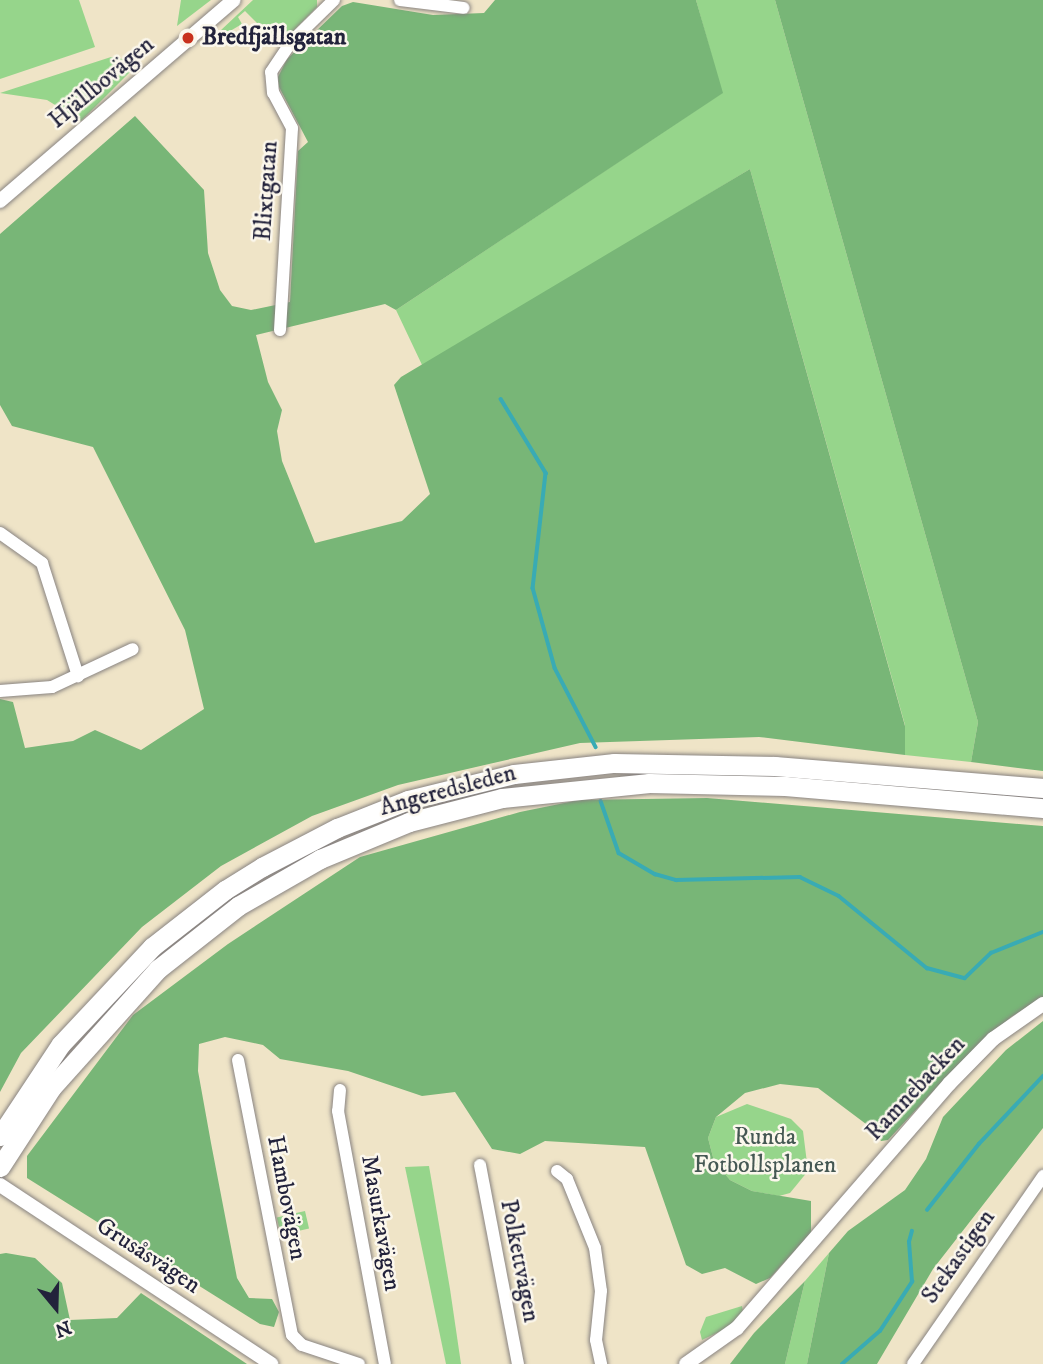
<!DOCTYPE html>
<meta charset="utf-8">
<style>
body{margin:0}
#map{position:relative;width:1043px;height:1364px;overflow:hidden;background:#efe4c7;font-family:"IM FELL DW Pica",serif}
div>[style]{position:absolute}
.green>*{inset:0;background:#96d58b;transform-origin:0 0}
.forest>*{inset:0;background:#78b677}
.stream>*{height:3.5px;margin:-1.75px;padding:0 1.75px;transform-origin:1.75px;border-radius:1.75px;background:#39abb4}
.roads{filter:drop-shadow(0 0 2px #888381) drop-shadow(0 0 2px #888381)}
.minor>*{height:12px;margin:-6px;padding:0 6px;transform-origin:6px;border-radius:6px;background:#fff}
.tertiary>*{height:14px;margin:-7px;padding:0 7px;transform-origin:7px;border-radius:7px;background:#fff}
.trunk>*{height:19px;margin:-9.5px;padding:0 9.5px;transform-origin:9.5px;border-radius:9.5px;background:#fff}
.dots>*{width:19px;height:19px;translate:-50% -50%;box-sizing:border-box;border:4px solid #fbf7ec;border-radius:50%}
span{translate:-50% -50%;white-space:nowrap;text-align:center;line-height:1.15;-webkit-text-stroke:5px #fbf7ec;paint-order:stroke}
.poi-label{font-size:24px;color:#22223b;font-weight:700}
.left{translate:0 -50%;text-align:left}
.street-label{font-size:24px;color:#22223b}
.park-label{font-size:24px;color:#455853}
.north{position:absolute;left:21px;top:1273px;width:70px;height:70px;-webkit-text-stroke:5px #fbf7ec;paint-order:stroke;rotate:161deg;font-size:19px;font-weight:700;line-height:28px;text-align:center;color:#22223b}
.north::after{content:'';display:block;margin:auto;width:24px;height:32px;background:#22223b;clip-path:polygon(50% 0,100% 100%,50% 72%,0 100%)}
</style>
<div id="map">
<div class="green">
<i style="clip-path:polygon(0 0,79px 0,95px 47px,0 79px)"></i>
<i style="clip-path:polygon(181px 0,211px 0,177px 26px)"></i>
<i style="clip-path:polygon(253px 0,317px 0,317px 7px,283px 41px,274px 40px,245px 11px,238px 17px,242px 24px,203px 47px)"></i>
<i style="clip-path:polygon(696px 0,775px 0,978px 722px,971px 762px,905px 755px,905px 725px,750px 169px,423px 367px,396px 310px,722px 93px)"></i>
<i style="clip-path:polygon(111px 57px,140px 62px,81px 121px,47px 100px,0 93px)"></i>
<i style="clip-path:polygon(747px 1104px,791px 1119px,803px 1131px,808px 1171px,790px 1193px,779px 1196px,752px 1191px,730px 1180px,714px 1161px,708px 1138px,716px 1117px)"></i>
<i style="clip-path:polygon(429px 1166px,450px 1289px,461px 1364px,446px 1364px,405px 1167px)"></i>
<i style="left:305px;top:1211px;width:18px;height:29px;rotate:77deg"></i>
<i style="clip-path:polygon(829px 1253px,807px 1364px,785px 1364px,805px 1281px)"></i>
<i style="clip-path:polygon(742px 1306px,743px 1312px,729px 1327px,702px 1340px,700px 1332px,706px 1317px)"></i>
</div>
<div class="forest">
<i style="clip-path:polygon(495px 0,696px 0,723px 93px,396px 310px,385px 304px,256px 335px,268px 382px,282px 410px,277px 431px,282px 461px,315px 543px,402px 521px,430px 494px,394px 385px,401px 377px,750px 169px,905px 726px,905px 755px,759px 737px,580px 743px,398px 785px,312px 816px,221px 866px,142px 927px,21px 1053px,0 1092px,0 699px,13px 702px,25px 748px,73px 741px,95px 730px,141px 750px,204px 709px,185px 630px,93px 447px,12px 426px,0 405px,0 234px,135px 116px,204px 190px,208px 253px,220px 290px,232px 306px,251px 310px,290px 302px,298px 151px,308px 142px,279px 87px,278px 77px,287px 59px,342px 6px,353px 2px,433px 15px,484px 13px)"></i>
<i style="clip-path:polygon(775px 0,1043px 0,1043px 771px,971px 762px,978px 722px)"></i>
<i style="clip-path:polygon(707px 798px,1043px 826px,1043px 997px,1011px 1017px,950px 1073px,888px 1140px,881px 1141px,866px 1124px,818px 1088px,780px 1084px,745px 1093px,716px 1117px,708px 1138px,714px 1161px,730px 1180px,752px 1191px,811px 1201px,811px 1233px,770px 1278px,756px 1284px,725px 1268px,702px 1274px,686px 1265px,645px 1147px,545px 1141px,520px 1154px,492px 1149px,455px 1092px,422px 1096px,348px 1071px,280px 1059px,263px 1045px,225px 1037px,199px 1044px,198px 1071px,211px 1143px,237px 1278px,249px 1298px,272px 1299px,279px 1312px,274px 1327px,260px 1324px,27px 1178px,27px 1156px,133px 1015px,228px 944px,360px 857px,520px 812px,579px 800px)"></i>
<i style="clip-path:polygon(1043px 1021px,1043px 1128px,933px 1269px,877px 1364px,807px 1364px,829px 1253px,848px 1231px,905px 1190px,926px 1159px,943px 1117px,1006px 1050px)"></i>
<i style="clip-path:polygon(6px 1253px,35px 1258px,62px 1283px,70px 1320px,117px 1318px,141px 1293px,247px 1364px,0 1364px,0 1254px)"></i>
<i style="clip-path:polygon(805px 1281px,785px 1364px,730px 1364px,754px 1333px)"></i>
</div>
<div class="stream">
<i style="left:501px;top:399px;width:87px;rotate:58.7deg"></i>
<i style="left:546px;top:473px;width:116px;rotate:96.4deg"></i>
<i style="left:533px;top:588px;width:83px;rotate:74.6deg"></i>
<i style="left:555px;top:668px;width:89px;rotate:62.6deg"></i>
<i style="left:601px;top:801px;width:55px;rotate:70.9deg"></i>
<i style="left:619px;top:853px;width:42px;rotate:30.3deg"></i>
<i style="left:655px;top:874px;width:22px;rotate:16deg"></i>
<i style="left:676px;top:880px;width:124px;rotate:-1.4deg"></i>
<i style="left:800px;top:877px;width:43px;rotate:26deg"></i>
<i style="left:839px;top:896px;width:114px;rotate:39.3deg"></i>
<i style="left:927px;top:968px;width:39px;rotate:15deg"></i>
<i style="left:965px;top:978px;width:36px;rotate:-44deg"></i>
<i style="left:991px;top:953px;width:56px;rotate:-22deg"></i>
<i style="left:927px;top:1210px;width:84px;rotate:-51.8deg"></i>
<i style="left:979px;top:1144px;width:93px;rotate:-46.7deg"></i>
<i style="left:842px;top:1364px;width:50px;rotate:-41deg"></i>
<i style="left:880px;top:1331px;width:59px;rotate:-56.9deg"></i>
<i style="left:912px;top:1282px;width:40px;rotate:-94.3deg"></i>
<i style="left:909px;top:1242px;width:11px;rotate:-75deg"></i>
</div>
<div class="roads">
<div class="minor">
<i style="left:400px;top:0;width:64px;rotate:7.1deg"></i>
<i style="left:280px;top:330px;width:202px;rotate:-86.6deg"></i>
<i style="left:292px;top:128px;width:40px;rotate:-118deg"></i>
<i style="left:273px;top:93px;width:21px;rotate:-95deg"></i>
<i style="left:271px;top:72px;width:36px;rotate:-56deg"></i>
<i style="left:291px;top:42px;width:60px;rotate:-44.3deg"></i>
<i style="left:0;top:533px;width:52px;rotate:35.5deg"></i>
<i style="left:42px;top:563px;width:119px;rotate:72.3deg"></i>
<i style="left:0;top:691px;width:52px;rotate:-4.4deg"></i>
<i style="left:52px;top:687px;width:89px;rotate:-25.1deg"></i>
<i style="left:238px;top:1060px;width:280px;rotate:78.9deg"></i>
<i style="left:292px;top:1335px;width:14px;rotate:45deg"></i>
<i style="left:302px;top:1345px;width:60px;rotate:18.4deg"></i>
<i style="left:340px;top:1090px;width:21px;rotate:95deg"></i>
<i style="left:338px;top:1111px;width:257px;rotate:79.5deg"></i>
<i style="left:480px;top:1165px;width:203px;rotate:79.2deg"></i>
<i style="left:557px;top:1171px;width:13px;rotate:39deg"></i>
<i style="left:567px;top:1179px;width:74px;rotate:67.9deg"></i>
<i style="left:595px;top:1248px;width:43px;rotate:82.1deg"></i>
<i style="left:601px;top:1291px;width:49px;rotate:95.8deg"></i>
<i style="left:596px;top:1340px;width:25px;rotate:78deg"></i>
<i style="left:913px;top:1364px;width:229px;rotate:-55.3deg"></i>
</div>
<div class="tertiary">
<i style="left:0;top:201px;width:308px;rotate:-40.7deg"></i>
<i style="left:0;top:1185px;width:325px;rotate:33.4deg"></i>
<i style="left:686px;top:1364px;width:62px;rotate:-35.2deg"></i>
<i style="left:737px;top:1328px;width:323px;rotate:-49deg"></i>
<i style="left:949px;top:1084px;width:63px;rotate:-45.6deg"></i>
<i style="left:993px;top:1039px;width:61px;rotate:-35deg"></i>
</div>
<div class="trunk">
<i style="left:0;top:1136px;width:110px;rotate:-56.5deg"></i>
<i style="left:61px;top:1044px;width:133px;rotate:-46.8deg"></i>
<i style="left:152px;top:947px;width:93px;rotate:-38deg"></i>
<i style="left:225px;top:890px;width:44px;rotate:-31.9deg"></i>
<i style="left:262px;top:867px;width:85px;rotate:-27.5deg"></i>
<i style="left:337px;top:828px;width:76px;rotate:-21.5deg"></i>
<i style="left:408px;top:800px;width:109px;rotate:-13.8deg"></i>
<i style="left:514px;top:774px;width:101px;rotate:-6.3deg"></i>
<i style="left:614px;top:763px;width:161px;rotate:1.1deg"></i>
<i style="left:775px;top:766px;width:269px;rotate:4.7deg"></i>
<i style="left:0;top:1167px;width:95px;rotate:-57deg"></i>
<i style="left:52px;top:1087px;width:159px;rotate:-48.1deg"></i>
<i style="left:158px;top:969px;width:102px;rotate:-38.2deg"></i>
<i style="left:238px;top:906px;width:95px;rotate:-29.8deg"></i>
<i style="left:320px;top:859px;width:96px;rotate:-22.6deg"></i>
<i style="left:409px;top:822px;width:96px;rotate:-14.5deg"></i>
<i style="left:502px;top:798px;width:148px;rotate:-5.8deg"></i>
<i style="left:649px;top:783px;width:136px;rotate:1.3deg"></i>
<i style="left:785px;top:786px;width:259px;rotate:4.9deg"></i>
</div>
</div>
<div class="dots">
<i style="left:188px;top:38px;background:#c8321e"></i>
</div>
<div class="poi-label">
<span class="left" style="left:202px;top:38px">Bredfjällsgatan</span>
</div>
<div class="street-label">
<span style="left:102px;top:83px;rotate:-40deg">Hjällbovägen</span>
<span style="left:267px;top:191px;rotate:-86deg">Blixtgatan</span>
<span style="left:448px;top:791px;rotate:-15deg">Angeredsleden</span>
<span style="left:916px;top:1089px;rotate:-47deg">Ramnebacken</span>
<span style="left:286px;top:1198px;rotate:79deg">Hambovägen</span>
<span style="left:380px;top:1223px;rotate:80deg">Masurkavägen</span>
<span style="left:148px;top:1256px;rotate:33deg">Grusåsvägen</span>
<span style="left:959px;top:1257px;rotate:-55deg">Stekastigen</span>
<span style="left:519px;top:1261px;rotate:79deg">Polkettvägen</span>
</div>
<div class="park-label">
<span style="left:765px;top:1152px">Runda<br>Fotbollsplanen</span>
</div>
<div class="north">N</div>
</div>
